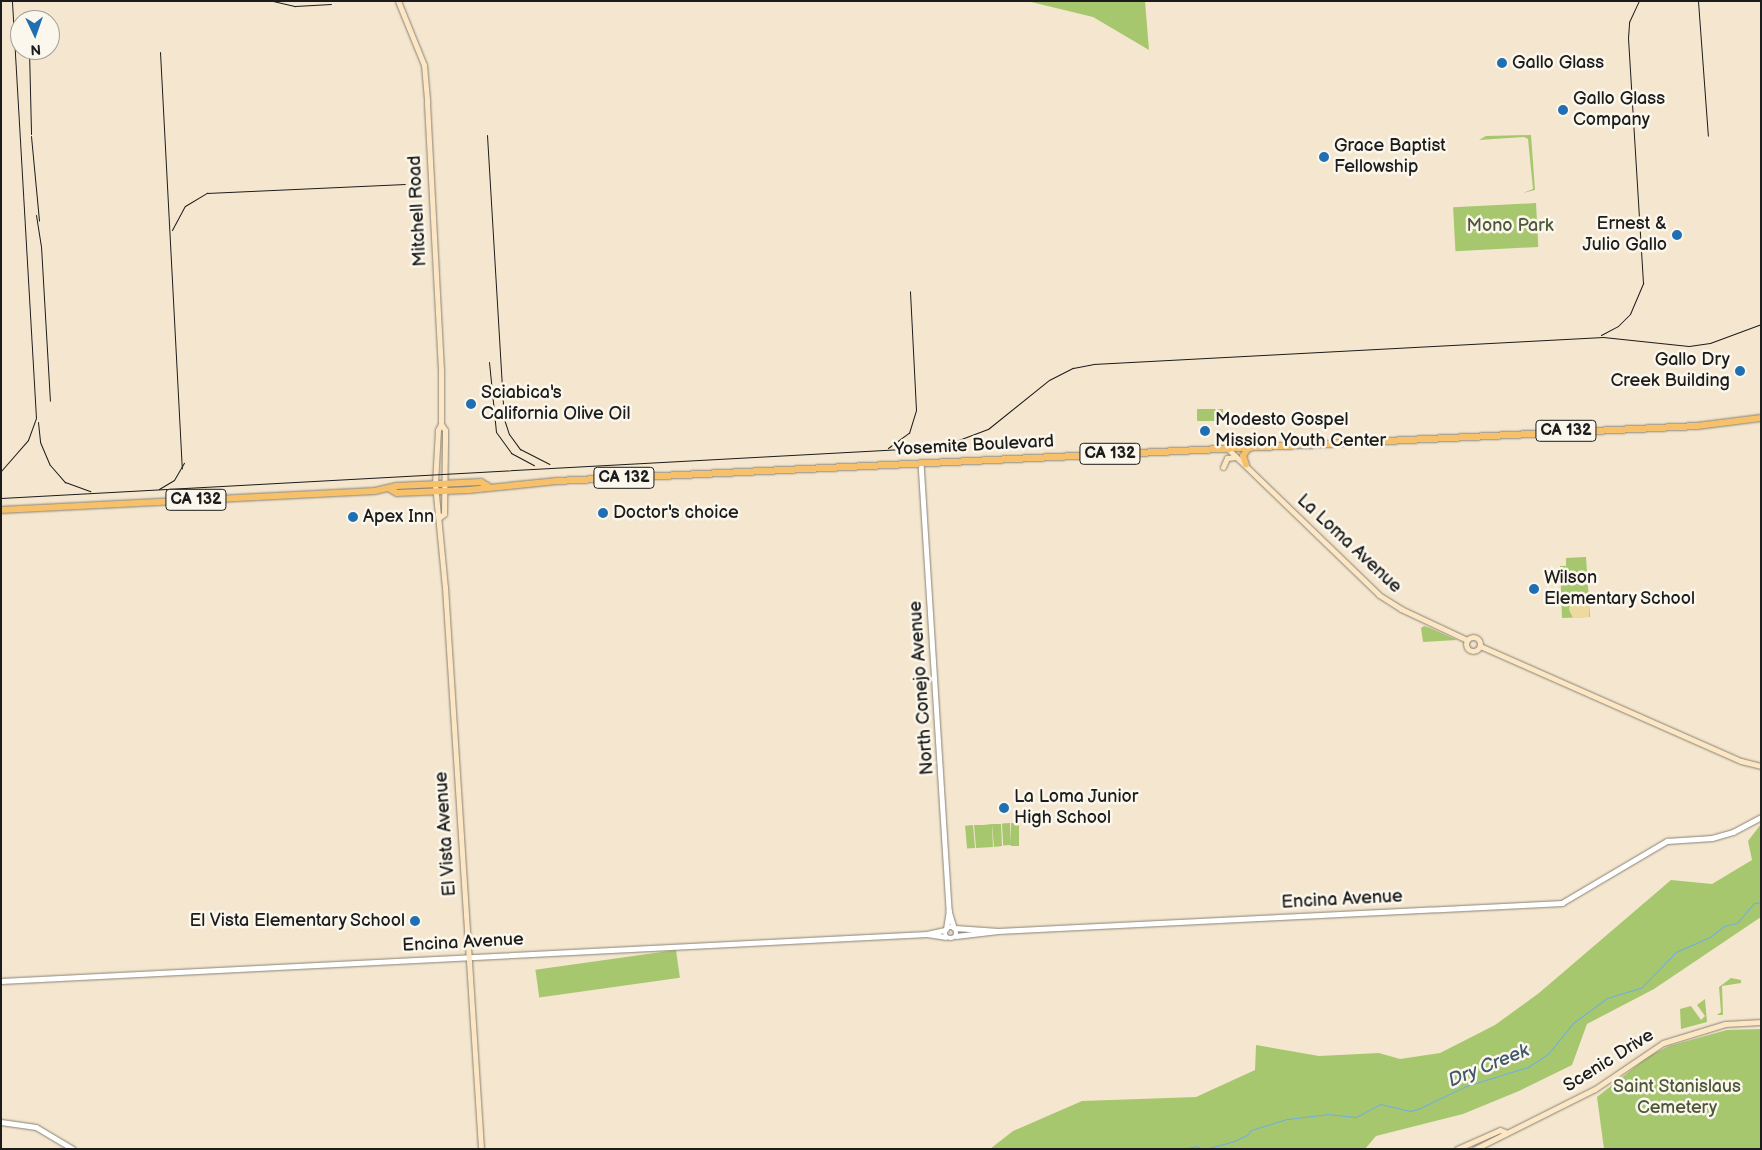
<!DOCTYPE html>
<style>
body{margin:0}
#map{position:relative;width:1762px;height:1150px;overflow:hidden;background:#f5e7cf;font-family:"Balsamiq Sans",sans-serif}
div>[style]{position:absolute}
.green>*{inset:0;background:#a7c76f;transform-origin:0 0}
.sand>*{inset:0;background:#eeda9e}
.stream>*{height:1px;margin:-0.5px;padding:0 0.5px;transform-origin:0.5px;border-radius:0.5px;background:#6faee2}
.roads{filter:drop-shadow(0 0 1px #888276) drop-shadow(0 0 1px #888276)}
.tertiary>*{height:4.5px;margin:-2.25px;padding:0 2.25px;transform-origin:2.25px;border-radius:2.25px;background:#fff}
.tertiary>.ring{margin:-2.25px;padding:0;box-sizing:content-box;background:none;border:4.5px solid #fff;border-radius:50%}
.secondary>*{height:5px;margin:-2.5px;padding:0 2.5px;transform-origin:2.5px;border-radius:2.5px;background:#fce6c4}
.secondary>.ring{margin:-2.5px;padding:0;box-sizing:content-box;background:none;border:5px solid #fce6c4;border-radius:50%}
.primary>*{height:5.5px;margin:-2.75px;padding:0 2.75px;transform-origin:2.75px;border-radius:2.75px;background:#f7c06b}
.rail>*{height:1px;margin:-0.5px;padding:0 0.5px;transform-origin:0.5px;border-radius:0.5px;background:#1c1c1c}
.dots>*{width:14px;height:14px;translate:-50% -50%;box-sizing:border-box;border:2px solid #fbf7ec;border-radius:50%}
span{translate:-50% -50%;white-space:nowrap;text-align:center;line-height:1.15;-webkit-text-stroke:5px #fbf7ec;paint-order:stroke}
.shield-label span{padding:1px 4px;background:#fbf7ec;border:1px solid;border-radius:4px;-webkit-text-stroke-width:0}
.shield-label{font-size:16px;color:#1c1c1c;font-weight:700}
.poi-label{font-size:18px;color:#1c1c1c}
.left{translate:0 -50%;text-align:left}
.right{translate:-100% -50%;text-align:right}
.street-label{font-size:18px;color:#1c1c1c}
.park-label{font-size:18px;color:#4d5839}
.water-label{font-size:19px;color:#3d566b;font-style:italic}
.frame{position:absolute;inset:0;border:2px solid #1c1c1c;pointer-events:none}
.north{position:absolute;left:10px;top:10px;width:50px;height:50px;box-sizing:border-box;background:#fbf7ec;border:1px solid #a29f99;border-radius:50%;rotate:177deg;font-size:14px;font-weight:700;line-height:20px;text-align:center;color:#1c1c1c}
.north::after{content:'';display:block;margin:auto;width:18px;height:22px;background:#1f6fb2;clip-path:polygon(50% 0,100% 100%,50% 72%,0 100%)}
</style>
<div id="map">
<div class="green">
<i style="clip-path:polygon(1027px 1px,1145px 1px,1149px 50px,1093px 17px)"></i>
<i style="clip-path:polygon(1531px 135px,1535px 190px,1523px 193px,1533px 189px,1528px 139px,1524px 137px,1479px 140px,1486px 136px)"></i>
<i style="left:1536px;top:203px;width:44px;height:83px;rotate:87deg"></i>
<i style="left:1223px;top:409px;width:12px;height:26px;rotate:90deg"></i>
<i style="clip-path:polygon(1586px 557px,1590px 617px,1562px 618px,1560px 566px,1566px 566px,1566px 558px)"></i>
<i style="clip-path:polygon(1424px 626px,1430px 628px,1457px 640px,1423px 642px,1421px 628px)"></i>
<i style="left:1010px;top:823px;width:22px;height:8px;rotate:87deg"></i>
<i style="left:1011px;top:823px;width:8px;height:23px"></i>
<i style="clip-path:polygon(992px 824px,1001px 824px,1002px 846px,994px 847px)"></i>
<i style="clip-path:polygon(992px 824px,993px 847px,976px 848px,974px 825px,983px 825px,984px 833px,983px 825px)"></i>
<i style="clip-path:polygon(1761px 824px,1761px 917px,1654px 989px,1587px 1024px,1572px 1065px,1519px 1091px,1463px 1114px,1376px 1136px,1365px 1149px,990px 1149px,1013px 1131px,1082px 1101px,1196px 1097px,1255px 1070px,1256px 1045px,1319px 1056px,1379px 1053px,1400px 1059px,1440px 1053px,1495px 1025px,1539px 993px,1671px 880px,1712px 884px,1752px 860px,1748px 841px)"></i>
<i style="left:973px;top:825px;width:23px;height:8px;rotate:85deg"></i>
<i style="left:676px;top:950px;width:28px;height:142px;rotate:82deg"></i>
<i style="clip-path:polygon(1731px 978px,1741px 980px,1741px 983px,1722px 986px,1723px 1015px,1717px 1015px,1721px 1012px,1719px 987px)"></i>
<i style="clip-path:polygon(1705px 999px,1707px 1022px,1681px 1029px,1680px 1009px,1691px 1006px,1701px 1020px,1705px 1016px,1697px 1005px)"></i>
<i style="clip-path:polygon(1761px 1029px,1761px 1149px,1604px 1149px,1597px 1097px,1649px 1056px,1669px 1046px,1727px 1030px)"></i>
</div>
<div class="sand">
<i style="clip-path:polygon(1578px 596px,1589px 600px,1589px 617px,1573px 618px,1569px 610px,1570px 600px)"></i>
</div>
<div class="stream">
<i style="left:1184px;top:1149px;width:11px;rotate:-15deg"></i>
<i style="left:1195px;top:1146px;width:10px;rotate:17deg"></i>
<i style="left:1205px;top:1149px;width:28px;rotate:-15deg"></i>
<i style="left:1232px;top:1142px;width:17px;rotate:-25deg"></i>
<i style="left:1247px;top:1135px;width:6px;rotate:-51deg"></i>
<i style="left:1251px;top:1130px;width:39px;rotate:-17deg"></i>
<i style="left:1288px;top:1119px;width:39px;rotate:-7deg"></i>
<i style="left:1327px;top:1114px;width:29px;rotate:6deg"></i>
<i style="left:1356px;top:1117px;width:27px;rotate:-28deg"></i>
<i style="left:1380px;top:1104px;width:31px;rotate:13deg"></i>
<i style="left:1410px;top:1111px;width:8px;rotate:-14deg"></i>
<i style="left:1418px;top:1109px;width:53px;rotate:-25.6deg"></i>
<i style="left:1466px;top:1086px;width:65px;rotate:-17deg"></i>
<i style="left:1528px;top:1067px;width:24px;rotate:-33deg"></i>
<i style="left:1548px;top:1054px;width:40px;rotate:-51deg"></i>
<i style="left:1573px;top:1023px;width:42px;rotate:-36.3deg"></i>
<i style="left:1607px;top:998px;width:37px;rotate:-17deg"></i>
<i style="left:1642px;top:987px;width:49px;rotate:-45.8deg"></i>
<i style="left:1676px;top:952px;width:37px;rotate:-24deg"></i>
<i style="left:1710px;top:937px;width:18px;rotate:-38deg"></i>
<i style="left:1724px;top:926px;width:13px;rotate:-13deg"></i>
<i style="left:1737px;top:923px;width:26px;rotate:-50deg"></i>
<i style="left:1754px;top:903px;width:7px;rotate:-8deg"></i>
</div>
<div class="roads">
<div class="tertiary">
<i style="left:921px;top:463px;width:449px;rotate:86.4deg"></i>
<i style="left:949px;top:911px;width:17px;rotate:73deg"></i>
<i class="ring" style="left:945px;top:927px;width:7.5px;height:7.5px"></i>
<i style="left:955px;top:928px;width:43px;rotate:4deg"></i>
<i style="left:998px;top:931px;width:565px;rotate:-2.84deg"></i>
<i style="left:1562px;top:903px;width:122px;rotate:-30.6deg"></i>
<i style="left:1667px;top:841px;width:45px;rotate:-3.8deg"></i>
<i style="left:1712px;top:838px;width:22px;rotate:-16deg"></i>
<i style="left:1733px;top:832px;width:32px;rotate:-28deg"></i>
<i style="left:946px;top:929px;width:18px;rotate:-81deg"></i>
<i style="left:927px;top:934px;width:18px;rotate:9deg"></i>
<i style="left:956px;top:936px;width:42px;rotate:-6.8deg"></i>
<i style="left:1px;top:981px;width:927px;rotate:-2.91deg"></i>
<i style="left:927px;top:934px;width:18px;rotate:-13deg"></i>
<i style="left:1px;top:1122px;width:35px;rotate:8deg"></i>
<i style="left:36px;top:1127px;width:43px;rotate:30.7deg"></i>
</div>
<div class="secondary">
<i style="left:398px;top:1px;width:69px;rotate:67.9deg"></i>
<i style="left:424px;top:65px;width:38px;rotate:85deg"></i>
<i style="left:427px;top:103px;width:267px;rotate:87deg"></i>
<i style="left:441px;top:370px;width:54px;rotate:90deg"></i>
<i style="left:441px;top:424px;width:7px;rotate:117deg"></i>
<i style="left:438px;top:430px;width:54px;rotate:93.2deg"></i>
<i style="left:435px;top:484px;width:103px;rotate:84.5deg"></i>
<i style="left:445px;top:587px;width:563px;rotate:86.33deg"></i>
<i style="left:1227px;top:448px;width:211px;rotate:44deg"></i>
<i style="left:1379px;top:595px;width:26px;rotate:32deg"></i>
<i style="left:1401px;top:609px;width:73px;rotate:25.2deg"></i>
<i style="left:1223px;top:467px;width:10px;rotate:-66deg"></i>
<i style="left:1227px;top:458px;width:9px;rotate:-6deg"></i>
<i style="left:440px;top:517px;width:5px;rotate:-37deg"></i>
<i style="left:444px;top:514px;width:72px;rotate:-89.2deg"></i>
<i style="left:445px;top:442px;width:12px;rotate:-90deg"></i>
<i style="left:445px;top:430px;width:7px;rotate:-124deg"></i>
<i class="ring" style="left:1466px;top:637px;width:9px;height:9px"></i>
<i style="left:1480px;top:646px;width:285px;rotate:23.8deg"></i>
<i style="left:1741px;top:761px;width:21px;rotate:14deg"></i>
<i style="left:1457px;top:1149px;width:47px;rotate:-23.8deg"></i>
<i style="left:1500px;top:1130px;width:5px;rotate:22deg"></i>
<i style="left:1475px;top:1149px;width:134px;rotate:-26.6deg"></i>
<i style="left:1595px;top:1089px;width:82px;rotate:-34.1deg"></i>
<i style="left:1663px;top:1043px;width:65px;rotate:-17deg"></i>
<i style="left:1725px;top:1024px;width:36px;rotate:-3deg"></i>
</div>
<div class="primary">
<i style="left:1246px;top:465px;width:9px;rotate:-108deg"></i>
<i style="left:1243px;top:456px;width:12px;rotate:-55deg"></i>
<i style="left:390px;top:489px;width:8px;rotate:30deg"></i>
<i style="left:397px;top:493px;width:72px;rotate:-2.4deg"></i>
<i style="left:469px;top:490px;width:88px;rotate:-5.8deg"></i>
<i style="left:557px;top:481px;width:1142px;rotate:-2.76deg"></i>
<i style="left:1698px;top:426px;width:64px;rotate:-7.2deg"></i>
<i style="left:1px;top:510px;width:374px;rotate:-2.9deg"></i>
<i style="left:375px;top:491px;width:22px;rotate:-13deg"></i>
<i style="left:396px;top:486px;width:85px;rotate:-2.7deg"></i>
<i style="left:481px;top:482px;width:8px;rotate:30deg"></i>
</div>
</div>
<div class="rail">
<i style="left:273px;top:1px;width:23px;rotate:13deg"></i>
<i style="left:295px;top:6px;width:36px;rotate:-3deg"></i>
<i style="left:1698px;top:1px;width:135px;rotate:85.8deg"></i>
<i style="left:29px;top:50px;width:84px;rotate:88.6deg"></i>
<i style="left:160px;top:52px;width:417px;rotate:87deg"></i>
<i style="left:487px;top:135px;width:285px;rotate:86.6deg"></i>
<i style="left:504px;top:419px;width:16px;rotate:72deg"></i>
<i style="left:509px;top:434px;width:19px;rotate:54deg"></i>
<i style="left:520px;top:449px;width:33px;rotate:27deg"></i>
<i style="left:31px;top:136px;width:85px;rotate:84.6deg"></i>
<i style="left:36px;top:215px;width:31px;rotate:81deg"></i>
<i style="left:41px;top:246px;width:155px;rotate:86.7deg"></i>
<i style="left:172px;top:230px;width:27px;rotate:-62deg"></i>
<i style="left:185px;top:206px;width:26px;rotate:-31deg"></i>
<i style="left:207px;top:193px;width:198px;rotate:-2.6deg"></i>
<i style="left:1601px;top:335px;width:19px;rotate:-28deg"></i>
<i style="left:1618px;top:326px;width:17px;rotate:-45deg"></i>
<i style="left:1630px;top:314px;width:34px;rotate:-67deg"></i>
<i style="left:1643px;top:283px;width:245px;rotate:-93.5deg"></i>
<i style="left:1628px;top:38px;width:16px;rotate:-86deg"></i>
<i style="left:1629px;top:22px;width:23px;rotate:-65deg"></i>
<i style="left:489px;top:362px;width:70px;rotate:84.3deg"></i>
<i style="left:496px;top:432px;width:26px;rotate:54deg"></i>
<i style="left:511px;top:453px;width:26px;rotate:28deg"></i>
<i style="left:38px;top:422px;width:20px;rotate:84deg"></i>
<i style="left:40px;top:442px;width:25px;rotate:67deg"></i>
<i style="left:50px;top:465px;width:23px;rotate:49deg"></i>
<i style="left:65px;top:482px;width:27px;rotate:20deg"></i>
<i style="left:888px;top:448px;width:26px;rotate:-36deg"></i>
<i style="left:909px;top:433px;width:24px;rotate:-73deg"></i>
<i style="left:916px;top:410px;width:119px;rotate:-92.9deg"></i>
<i style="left:1px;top:471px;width:41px;rotate:-48.9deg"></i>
<i style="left:28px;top:440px;width:23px;rotate:-70deg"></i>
<i style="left:36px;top:418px;width:418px;rotate:-93.3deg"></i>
<i style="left:159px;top:489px;width:17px;rotate:-31deg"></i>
<i style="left:174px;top:480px;width:20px;rotate:-60deg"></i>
<i style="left:1px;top:498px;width:940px;rotate:-3.11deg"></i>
<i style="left:940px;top:447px;width:51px;rotate:-20.6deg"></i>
<i style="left:988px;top:429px;width:78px;rotate:-38.8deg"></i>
<i style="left:1049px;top:380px;width:27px;rotate:-27deg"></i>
<i style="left:1073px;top:368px;width:20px;rotate:-11deg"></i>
<i style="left:1093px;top:364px;width:511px;rotate:-3.03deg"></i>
<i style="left:1603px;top:337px;width:86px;rotate:6deg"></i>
<i style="left:1689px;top:346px;width:21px;rotate:-8deg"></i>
<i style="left:1710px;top:343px;width:54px;rotate:-20.4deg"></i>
</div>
<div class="dots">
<i style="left:1502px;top:63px;background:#1f6fb2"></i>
<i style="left:1563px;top:110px;background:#1f6fb2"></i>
<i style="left:1324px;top:157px;background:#1f6fb2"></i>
<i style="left:1677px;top:235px;background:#1f6fb2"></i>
<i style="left:1740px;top:371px;background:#1f6fb2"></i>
<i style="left:471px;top:404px;background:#1f6fb2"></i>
<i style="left:1205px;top:431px;background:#1f6fb2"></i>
<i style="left:603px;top:513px;background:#1f6fb2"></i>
<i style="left:353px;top:517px;background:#1f6fb2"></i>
<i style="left:1534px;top:589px;background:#1f6fb2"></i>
<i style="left:1004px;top:808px;background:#1f6fb2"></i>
<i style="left:415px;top:921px;background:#1f6fb2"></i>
</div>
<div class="shield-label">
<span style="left:1566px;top:431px">CA 132</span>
<span style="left:1110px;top:454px">CA 132</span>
<span style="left:624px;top:478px">CA 132</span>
<span style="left:196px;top:500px">CA 132</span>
</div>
<div class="poi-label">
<span class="left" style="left:1512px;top:63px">Gallo Glass</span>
<span class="left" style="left:1573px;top:110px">Gallo Glass<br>Company</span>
<span class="left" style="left:1334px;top:157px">Grace Baptist<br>Fellowship</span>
<span class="right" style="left:1667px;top:235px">Ernest &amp;<br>Julio Gallo</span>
<span class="right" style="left:1730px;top:371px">Gallo Dry<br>Creek Building</span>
<span class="left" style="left:481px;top:404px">Sciabica's<br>California Olive Oil</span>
<span class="left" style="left:1215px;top:431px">Modesto Gospel<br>Mission Youth Center</span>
<span class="left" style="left:613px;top:513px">Doctor's choice</span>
<span class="left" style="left:363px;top:517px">Apex Inn</span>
<span class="left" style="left:1544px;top:589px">Wilson<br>Elementary School</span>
<span class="left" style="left:1014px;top:808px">La Loma Junior<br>High School</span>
<span class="right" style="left:405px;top:921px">El Vista Elementary School</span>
</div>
<div class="street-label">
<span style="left:418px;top:211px;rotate:-93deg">Mitchell Road</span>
<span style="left:974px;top:446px;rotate:-3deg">Yosemite Boulevard</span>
<span style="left:1349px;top:544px;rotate:43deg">La Loma Avenue</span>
<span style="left:922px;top:688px;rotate:-94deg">North Conejo Avenue</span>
<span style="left:446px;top:834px;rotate:-94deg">El Vista Avenue</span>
<span style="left:1342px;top:900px;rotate:-3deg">Encina Avenue</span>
<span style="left:463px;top:943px;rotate:-3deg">Encina Avenue</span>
<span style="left:1609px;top:1061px;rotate:-32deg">Scenic Drive</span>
</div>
<div class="park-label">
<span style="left:1510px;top:226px">Mono Park</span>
<span style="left:1677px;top:1098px">Saint Stanislaus<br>Cemetery</span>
</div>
<div class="water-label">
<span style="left:1489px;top:1066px;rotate:-22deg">Dry Creek</span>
</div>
<div class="frame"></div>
<div class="north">N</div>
</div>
